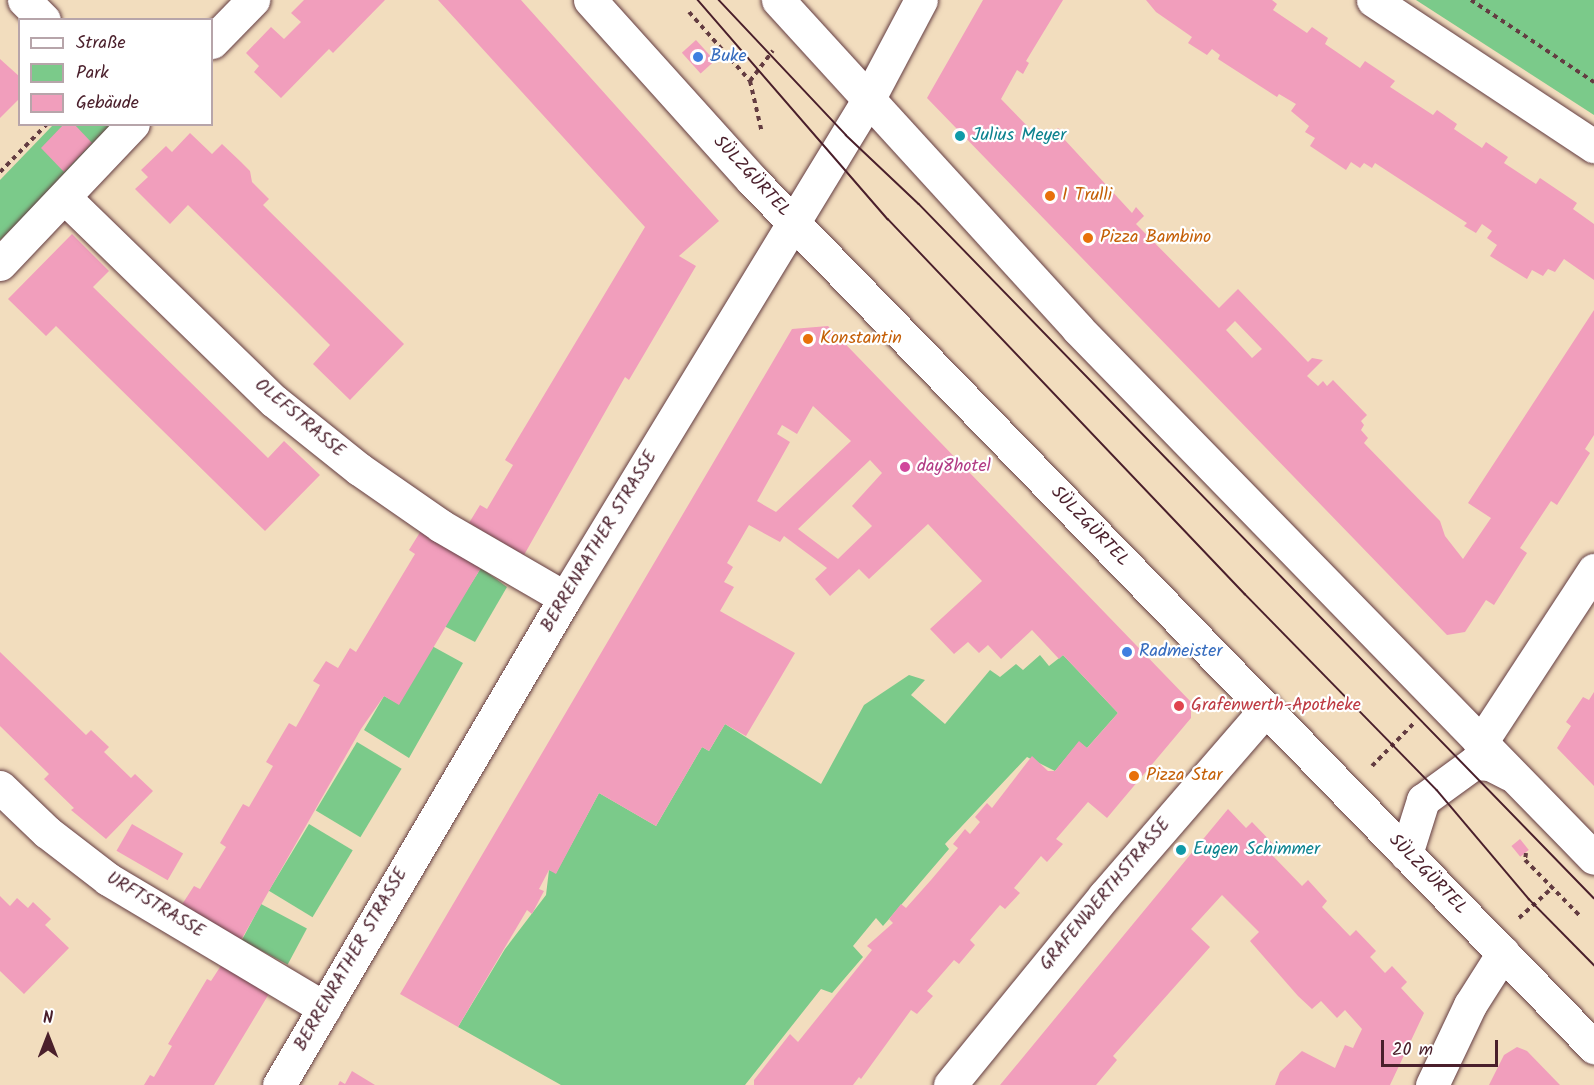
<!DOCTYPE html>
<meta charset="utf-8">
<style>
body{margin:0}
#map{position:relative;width:1594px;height:1085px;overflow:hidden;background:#f2ddbe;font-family:Kalam,sans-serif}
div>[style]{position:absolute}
.green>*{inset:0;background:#7bca8a;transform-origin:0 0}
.building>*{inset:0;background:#f19ebc;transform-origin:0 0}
.path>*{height:4px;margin-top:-2px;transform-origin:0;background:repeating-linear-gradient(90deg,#633c41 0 4.5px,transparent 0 9px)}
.roads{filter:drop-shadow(0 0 2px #633c41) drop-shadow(0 0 2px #633c41)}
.minor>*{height:33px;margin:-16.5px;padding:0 16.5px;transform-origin:16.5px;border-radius:16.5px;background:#fff}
.major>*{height:33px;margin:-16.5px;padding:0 16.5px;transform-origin:16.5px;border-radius:16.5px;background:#fff}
.tram>*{height:1.5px;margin:-0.75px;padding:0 0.75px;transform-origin:0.75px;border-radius:0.75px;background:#4a1f2b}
.dots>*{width:16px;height:16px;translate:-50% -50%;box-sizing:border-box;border:3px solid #fff;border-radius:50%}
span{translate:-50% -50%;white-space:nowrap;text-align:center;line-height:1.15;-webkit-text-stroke:4.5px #fff;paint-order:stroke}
.shop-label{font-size:18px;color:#366cbe}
.left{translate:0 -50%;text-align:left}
.culture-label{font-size:18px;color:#0d838f}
.street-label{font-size:18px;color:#4a1f2b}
.food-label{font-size:18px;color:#c56008}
.hotel-label{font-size:18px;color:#b23c85}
.health-label{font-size:18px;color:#be3a42}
.legend{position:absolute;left:18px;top:18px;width:195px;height:108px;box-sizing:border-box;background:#fff;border:2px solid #b7a5aa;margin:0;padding:8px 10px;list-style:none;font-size:18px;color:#4a1f2b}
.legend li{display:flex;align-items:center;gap:12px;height:30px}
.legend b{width:30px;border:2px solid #b7a5aa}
.north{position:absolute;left:18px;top:1007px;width:60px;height:60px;-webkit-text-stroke:4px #fff;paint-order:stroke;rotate:0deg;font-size:16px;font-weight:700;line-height:24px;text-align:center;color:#4a1f2b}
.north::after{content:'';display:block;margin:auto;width:21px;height:27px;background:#4a1f2b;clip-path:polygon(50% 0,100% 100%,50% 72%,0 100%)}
.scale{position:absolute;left:1381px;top:1040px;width:117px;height:27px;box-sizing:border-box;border:3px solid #4a1f2b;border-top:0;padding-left:8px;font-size:18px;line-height:21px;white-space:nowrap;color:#4a1f2b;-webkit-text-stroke:4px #fff;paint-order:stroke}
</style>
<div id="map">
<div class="green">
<i style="clip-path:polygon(1416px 0,1594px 0,1594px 115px)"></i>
<i style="clip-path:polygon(53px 125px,117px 125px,0 240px,0 180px)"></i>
<i style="clip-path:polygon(481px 568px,507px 587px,475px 642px,444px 626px)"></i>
<i style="clip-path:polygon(432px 646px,463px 663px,409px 758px,364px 730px,384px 696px,399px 704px)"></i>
<i style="clip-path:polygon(1040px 655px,1049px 666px,1063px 655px,1118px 713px,1087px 748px,1079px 742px,1055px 771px,1027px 757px,945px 844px,949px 849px,883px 926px,876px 918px,853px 946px,863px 957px,832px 993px,821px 989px,745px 1085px,561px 1085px,458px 1027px,505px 949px,546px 895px,549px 870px,556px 873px,599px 793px,656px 826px,702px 747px,709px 751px,725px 724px,821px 784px,864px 705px,909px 675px,925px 680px,911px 695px,945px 724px,990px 670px,1000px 677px,1016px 664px,1023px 670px)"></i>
<i style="left:357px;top:742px;width:52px;height:80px;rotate:31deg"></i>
<i style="left:309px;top:824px;width:51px;height:78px;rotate:31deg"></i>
<i style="left:261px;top:904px;width:52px;height:41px;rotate:28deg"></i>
</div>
<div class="building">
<i style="clip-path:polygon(304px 0,385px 0,333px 53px,329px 49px,281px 98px,254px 72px,259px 66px,246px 53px,271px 27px,284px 39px,301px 22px,291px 13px)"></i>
<i style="clip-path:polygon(438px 0,521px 0,719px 221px,679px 256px,696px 266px,629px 380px,625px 377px,524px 555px,469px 523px,480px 505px,487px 509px,513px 465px,505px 460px,645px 227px)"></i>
<i style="clip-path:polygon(evenodd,983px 0,1063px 0,1026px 61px,1029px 63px,1023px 74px,1017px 70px,1001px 99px,1038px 137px,1046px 129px,1052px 134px,1058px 128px,1066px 136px,1064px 139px,1132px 213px,1136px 207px,1144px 216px,1136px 224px,1219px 308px,1238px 289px,1308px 362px,1312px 358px,1323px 360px,1307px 376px,1318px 386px,1323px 381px,1327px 386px,1333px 380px,1367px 415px,1361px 421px,1364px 425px,1361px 430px,1368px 438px,1364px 443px,1440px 521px,1445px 536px,1463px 559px,1491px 518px,1468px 503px,1594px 310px,1594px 435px,1585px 449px,1590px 453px,1557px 505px,1551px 501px,1520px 548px,1527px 553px,1494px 605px,1486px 600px,1465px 632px,1447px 635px,927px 98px,983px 0,1235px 321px,1262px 349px,1252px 358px,1226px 330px,1235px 321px)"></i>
<i style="clip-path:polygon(1146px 0,1272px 0,1277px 4px,1273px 10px,1307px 33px,1312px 27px,1328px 38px,1325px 44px,1360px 68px,1365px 61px,1395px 81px,1390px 87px,1433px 115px,1437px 110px,1457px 124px,1454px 129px,1482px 148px,1486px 142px,1508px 157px,1504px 163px,1536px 184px,1540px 178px,1577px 203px,1573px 209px,1594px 224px,1594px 280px,1564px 259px,1555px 272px,1548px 269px,1543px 276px,1532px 270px,1527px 279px,1490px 256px,1497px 245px,1487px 238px,1492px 231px,1482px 224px,1476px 233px,1464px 226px,1467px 223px,1375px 163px,1372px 168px,1364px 163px,1360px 168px,1351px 162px,1346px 170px,1310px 146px,1315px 138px,1305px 132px,1309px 126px,1291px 111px,1296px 104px,1279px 94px,1277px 97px,1218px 59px,1220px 55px,1212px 49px,1207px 55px,1188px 43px,1192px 37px,1156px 12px)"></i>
<i style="left:696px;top:40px;width:28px;height:19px;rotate:48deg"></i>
<i style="clip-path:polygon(0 59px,20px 77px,20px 98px,0 118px)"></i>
<i style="clip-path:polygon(64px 124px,74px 124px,92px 143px,64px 172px,41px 148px)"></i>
<i style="clip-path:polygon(190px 133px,212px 154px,222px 144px,241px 162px,250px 171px,252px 182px,269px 199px,263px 205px,404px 344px,350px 400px,313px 364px,330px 345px,292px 307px,188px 205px,170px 224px,135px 189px,148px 177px,141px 170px,166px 146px,172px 152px)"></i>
<i style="clip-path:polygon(72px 234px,109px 271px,93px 287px,230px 421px,268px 458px,284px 441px,320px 475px,265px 531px,56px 326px,46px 336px,8px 299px)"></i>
<i style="clip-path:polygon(evenodd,828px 326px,1191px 702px,1191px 718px,1107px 818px,1088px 802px,1056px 839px,1063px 844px,1047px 862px,1041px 856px,1014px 888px,1020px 893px,1005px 909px,1000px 905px,970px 940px,975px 945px,959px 964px,954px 960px,927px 991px,933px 996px,917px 1014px,911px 1010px,861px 1079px,859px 1077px,853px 1085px,754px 1085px,754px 1080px,790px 1034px,798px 1042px,872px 950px,867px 946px,893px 923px,889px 919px,901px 904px,906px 908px,931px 880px,958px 848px,953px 844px,965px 829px,970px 834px,980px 822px,975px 817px,987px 803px,992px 808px,1032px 756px,1048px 771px,1055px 771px,1079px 741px,1087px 748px,1118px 713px,1063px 655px,1059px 659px,1032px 630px,1001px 659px,988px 645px,979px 653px,968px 642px,954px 654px,930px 629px,982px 581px,928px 524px,869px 579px,859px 569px,830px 596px,815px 579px,827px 568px,784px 536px,780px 542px,749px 525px,727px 563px,733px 567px,724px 582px,734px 587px,720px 611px,795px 653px,746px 736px,725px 724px,709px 751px,702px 747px,656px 826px,599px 793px,556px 874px,549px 870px,539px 889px,544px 891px,532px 914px,527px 910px,458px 1027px,400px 994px,792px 329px,828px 326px,813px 406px,851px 441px,776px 512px,757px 501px,790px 442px,777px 434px,782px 425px,797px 434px,813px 406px,828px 326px,870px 460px,882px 473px,852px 506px,872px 526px,838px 559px,798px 529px,870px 460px)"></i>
<i style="clip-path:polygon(422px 529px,482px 566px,399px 705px,384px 696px,361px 729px,241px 940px,181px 906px,194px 886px,200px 889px,226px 847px,220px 843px,243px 804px,249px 807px,273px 766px,266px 762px,289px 723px,296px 727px,320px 685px,313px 681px,326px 661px,338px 668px,350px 648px,356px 652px,415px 554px,409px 550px)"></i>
<i style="clip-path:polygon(0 652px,86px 735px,91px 730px,109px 747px,104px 752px,131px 778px,135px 774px,153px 791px,106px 839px,71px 810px,74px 808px,44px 779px,49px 774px,0 726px)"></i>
<i style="clip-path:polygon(1594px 692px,1594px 786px,1557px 748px,1571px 726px,1566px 722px,1583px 697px,1589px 700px)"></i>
<i style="clip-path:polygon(1228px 809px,1246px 828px,1252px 822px,1277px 848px,1271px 854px,1302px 886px,1308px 880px,1327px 901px,1322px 907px,1350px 936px,1356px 930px,1376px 951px,1370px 957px,1385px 973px,1392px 966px,1407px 982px,1401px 988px,1424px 1013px,1390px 1085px,1275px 1085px,1280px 1072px,1302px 1051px,1335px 1068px,1345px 1045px,1353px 1048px,1362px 1029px,1345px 1010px,1337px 1018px,1321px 1001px,1312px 1009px,1298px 996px,1250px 941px,1259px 932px,1222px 895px,1191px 929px,1210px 947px,1113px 1056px,1117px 1060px,1096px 1085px,1000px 1085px)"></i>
<i style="left:132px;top:824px;width:59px;height:31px;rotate:30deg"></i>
<i style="left:1520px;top:839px;width:14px;height:11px;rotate:51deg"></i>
<i style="clip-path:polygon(0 896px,10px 906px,17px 898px,28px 908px,33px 902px,51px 919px,45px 925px,69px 948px,24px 994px,0 971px)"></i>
<i style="clip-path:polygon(222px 964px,270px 992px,214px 1085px,144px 1085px,150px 1075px,154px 1077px,172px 1046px,168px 1044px,207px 979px,211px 981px)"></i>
<i style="clip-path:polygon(1517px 1047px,1527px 1051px,1560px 1085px,1489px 1085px,1504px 1055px)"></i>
<i style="clip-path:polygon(352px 1071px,375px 1085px,338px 1085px,340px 1081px,345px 1084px)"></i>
</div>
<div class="path">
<i style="left:1471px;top:0;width:148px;rotate:33.7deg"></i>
<i style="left:689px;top:12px;width:92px;rotate:48.5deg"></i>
<i style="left:750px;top:81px;width:53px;rotate:77deg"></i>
<i style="left:750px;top:81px;width:38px;rotate:-53deg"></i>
<i style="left:0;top:172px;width:67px;rotate:-45.6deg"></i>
<i style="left:1372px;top:766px;width:59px;rotate:-45.7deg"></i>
<i style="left:1526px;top:853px;width:7px;rotate:98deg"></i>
<i style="left:1525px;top:860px;width:78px;rotate:45.5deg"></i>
<i style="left:1519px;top:918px;width:45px;rotate:-42.3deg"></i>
</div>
<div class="roads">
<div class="minor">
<i style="left:24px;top:0;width:28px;rotate:45deg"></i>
<i style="left:1373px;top:0;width:265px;rotate:33.5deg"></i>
<i style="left:212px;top:42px;width:59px;rotate:-45.7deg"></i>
<i style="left:65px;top:198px;width:291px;rotate:44.2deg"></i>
<i style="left:274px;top:401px;width:109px;rotate:38.7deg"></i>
<i style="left:359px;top:469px;width:100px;rotate:34.8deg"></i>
<i style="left:441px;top:526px;width:143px;rotate:30.1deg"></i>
<i style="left:0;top:264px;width:193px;rotate:-46.5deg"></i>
<i style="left:1480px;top:744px;width:208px;rotate:-56.8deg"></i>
<i style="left:0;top:787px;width:65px;rotate:43.8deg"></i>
<i style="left:47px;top:832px;width:77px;rotate:37.6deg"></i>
<i style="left:108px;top:879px;width:252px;rotate:30.8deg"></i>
<i style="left:279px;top:1085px;width:565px;rotate:-59.58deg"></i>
<i style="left:565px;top:598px;width:583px;rotate:-58.68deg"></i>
<i style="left:868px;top:100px;width:113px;rotate:-62.1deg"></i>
<i style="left:950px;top:1085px;width:244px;rotate:-50.8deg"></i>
<i style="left:1104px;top:896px;width:247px;rotate:-49.1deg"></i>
<i style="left:1432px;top:1085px;width:89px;rotate:-64.6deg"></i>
<i style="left:1470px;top:1005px;width:62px;rotate:-57.6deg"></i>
</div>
<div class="major">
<i style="left:590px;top:0;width:242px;rotate:48deg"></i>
<i style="left:752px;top:180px;width:1209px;rotate:45.84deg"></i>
<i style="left:778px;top:0;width:444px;rotate:47.6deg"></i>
<i style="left:1077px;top:328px;width:740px;rotate:45.71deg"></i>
<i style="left:1406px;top:854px;width:57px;rotate:-72.5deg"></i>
<i style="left:1423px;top:800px;width:63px;rotate:-36deg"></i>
<i style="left:1474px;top:763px;width:16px;rotate:4deg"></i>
<i style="left:1490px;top:764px;width:22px;rotate:27deg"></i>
</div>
</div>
<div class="tram">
<i style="left:698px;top:0;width:290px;rotate:49.1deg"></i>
<i style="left:888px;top:219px;width:518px;rotate:46.41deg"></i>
<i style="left:1245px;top:594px;width:274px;rotate:45.6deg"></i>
<i style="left:1437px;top:790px;width:143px;rotate:49.8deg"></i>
<i style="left:1529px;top:899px;width:93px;rotate:45.4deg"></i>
<i style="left:719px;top:0;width:185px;rotate:46.7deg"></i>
<i style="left:846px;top:135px;width:100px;rotate:43.4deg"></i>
<i style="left:919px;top:204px;width:968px;rotate:45.8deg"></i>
</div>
<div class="dots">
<i style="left:698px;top:57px;background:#3f7fe0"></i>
<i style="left:960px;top:136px;background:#0f9aa8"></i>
<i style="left:1050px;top:196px;background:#e8710a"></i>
<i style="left:1088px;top:238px;background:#e8710a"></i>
<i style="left:808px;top:339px;background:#e8710a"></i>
<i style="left:905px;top:467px;background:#d1479c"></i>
<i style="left:1127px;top:652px;background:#3f7fe0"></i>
<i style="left:1179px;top:706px;background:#e0444e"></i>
<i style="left:1134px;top:776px;background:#e8710a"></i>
<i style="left:1181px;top:850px;background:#0f9aa8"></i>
</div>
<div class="shop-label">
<span class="left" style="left:710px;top:57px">Buke</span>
<span class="left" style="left:1139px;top:652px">Radmeister</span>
</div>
<div class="culture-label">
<span class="left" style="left:972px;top:136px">Julius Meyer</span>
<span class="left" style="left:1193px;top:850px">Eugen Schimmer</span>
</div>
<div class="street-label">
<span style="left:751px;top:177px;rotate:47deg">SÜLZGÜRTEL</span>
<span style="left:299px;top:419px;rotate:40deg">OLEFSTRASSE</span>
<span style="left:1089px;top:527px;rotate:46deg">SÜLZGÜRTEL</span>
<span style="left:600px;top:542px;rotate:-59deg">BERRENRATHER STRASSE</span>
<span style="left:1427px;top:875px;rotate:46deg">SÜLZGÜRTEL</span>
<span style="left:1106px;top:895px;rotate:-50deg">GRAFENWERTHSTRASSE</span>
<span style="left:155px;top:906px;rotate:31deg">URFTSTRASSE</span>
<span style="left:352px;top:960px;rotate:-60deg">BERRENRATHER STRASSE</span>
</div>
<div class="food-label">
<span class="left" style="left:1062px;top:196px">I Trulli</span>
<span class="left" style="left:1100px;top:238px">Pizza Bambino</span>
<span class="left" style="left:820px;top:339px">Konstantin</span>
<span class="left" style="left:1146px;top:776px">Pizza Star</span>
</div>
<div class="hotel-label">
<span class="left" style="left:917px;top:467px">day8hotel</span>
</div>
<div class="health-label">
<span class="left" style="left:1191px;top:706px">Grafenwerth-Apotheke</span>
</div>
<ul class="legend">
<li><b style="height:8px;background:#fff"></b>Straße</li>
<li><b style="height:16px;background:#7bca8a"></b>Park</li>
<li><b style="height:16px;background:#f19ebc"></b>Gebäude</li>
</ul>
<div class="north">N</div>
<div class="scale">20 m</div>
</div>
